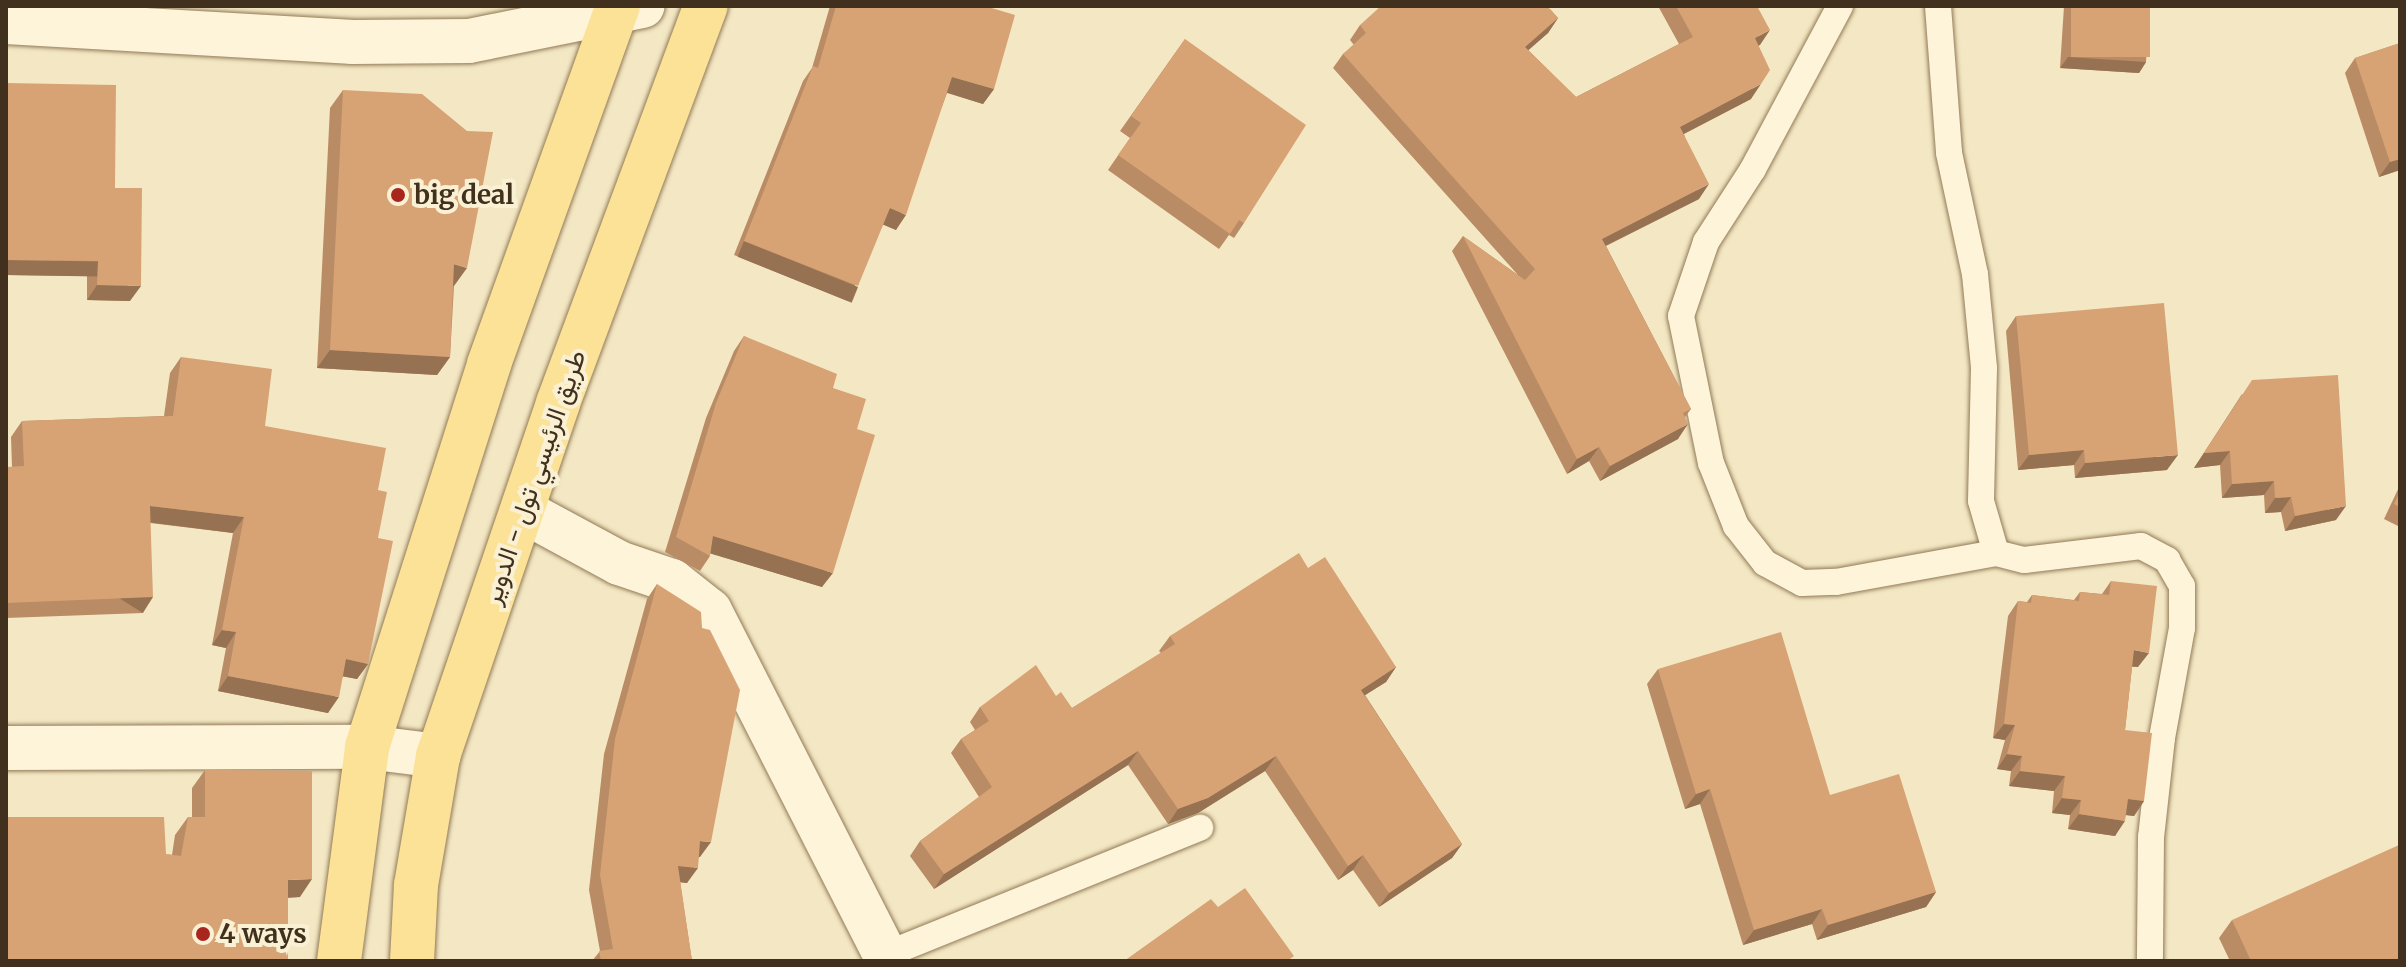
<!DOCTYPE html>
<meta charset="utf-8">
<style>
body{margin:0}
#map{position:relative;width:2406px;height:967px;overflow:hidden;background:#f4e8c4;font-family:Merriweather,Vazirmatn,serif}
div>[style]{position:absolute}
.roads{filter:drop-shadow(0 0 2px #927a57) drop-shadow(0 0 2px #927a57)}
.lane>*{height:26px;margin:-13px;padding:0 13px;transform-origin:13px;border-radius:13px;background:#fdf4d9}
.street>*{height:44px;margin:-22px;padding:0 22px;transform-origin:22px;border-radius:22px;background:#fdf4d9}
.primary>*{height:44px;margin:-22px;padding:0 22px;transform-origin:22px;border-radius:22px;background:#fbe297}
.wall>*{inset:0;background:#b98c65}
.shaded-wall>*{inset:0;background:#967252;transform-origin:0 0}
.building>*{inset:0;background:#d7a375;transform-origin:0 0}
.dots>*{width:22px;height:22px;translate:-50% -50%;box-sizing:border-box;border:4px solid #faf1d5;border-radius:50%}
span{translate:-50% -50%;white-space:nowrap;text-align:center;line-height:1.15;-webkit-text-stroke:8px #faf1d5;paint-order:stroke}
.poi-label{font-size:26px;color:#40301d;font-weight:700}
.left{translate:0 -50%;text-align:left}
.street-label{font-size:26px;color:#40301d}
.frame{position:absolute;inset:0;border:8px solid #40301d;pointer-events:none}
</style>
<div id="map">
<div class="roads">
<div class="lane">
<i style="left:1840px;top:6px;width:185px;rotate:118.1deg"></i>
<i style="left:1753px;top:169px;width:87px;rotate:122.8deg"></i>
<i style="left:1706px;top:242px;width:78px;rotate:108.7deg"></i>
<i style="left:1681px;top:316px;width:150px;rotate:78.5deg"></i>
<i style="left:1711px;top:463px;width:68px;rotate:68.4deg"></i>
<i style="left:1736px;top:526px;width:47px;rotate:51.9deg"></i>
<i style="left:1765px;top:563px;width:42px;rotate:28.4deg"></i>
<i style="left:1802px;top:583px;width:34px;rotate:-2deg"></i>
<i style="left:1836px;top:582px;width:163px;rotate:-10.3deg"></i>
<i style="left:1938px;top:6px;width:147px;rotate:85.7deg"></i>
<i style="left:1949px;top:153px;width:124px;rotate:77.9deg"></i>
<i style="left:1975px;top:274px;width:94px;rotate:84.5deg"></i>
<i style="left:1984px;top:368px;width:133px;rotate:91.3deg"></i>
<i style="left:1981px;top:501px;width:54px;rotate:73.9deg"></i>
<i style="left:1996px;top:553px;width:29px;rotate:14deg"></i>
<i style="left:2024px;top:560px;width:118px;rotate:-6.8deg"></i>
<i style="left:2141px;top:546px;width:30px;rotate:28deg"></i>
<i style="left:2167px;top:560px;width:30px;rotate:60deg"></i>
<i style="left:2182px;top:586px;width:42px;rotate:90deg"></i>
<i style="left:2182px;top:628px;width:112px;rotate:100.3deg"></i>
<i style="left:2162px;top:738px;width:100px;rotate:96.3deg"></i>
<i style="left:2151px;top:837px;width:124px;rotate:90.5deg"></i>
<i style="left:885px;top:955px;width:340px;rotate:-22deg"></i>
</div>
<div class="street">
<i style="left:6px;top:22px;width:348px;rotate:3.3deg"></i>
<i style="left:353px;top:42px;width:116px;rotate:-0.5deg"></i>
<i style="left:469px;top:41px;width:177px;rotate:-11.4deg"></i>
<i style="left:523px;top:511px;width:109px;rotate:28.4deg"></i>
<i style="left:619px;top:563px;width:56px;rotate:18.8deg"></i>
<i style="left:672px;top:581px;width:48px;rotate:38.3deg"></i>
<i style="left:710px;top:611px;width:393px;rotate:63deg"></i>
<i style="left:6px;top:748px;width:361px;rotate:-0.2deg"></i>
<i style="left:367px;top:747px;width:72px;rotate:7.2deg"></i>
</div>
<div class="primary">
<i style="left:339px;top:961px;width:216px;rotate:-82.5deg"></i>
<i style="left:367px;top:747px;width:402px;rotate:-72.3deg"></i>
<i style="left:489px;top:364px;width:381px;rotate:-70.2deg"></i>
<i style="left:412px;top:961px;width:76px;rotate:-87deg"></i>
<i style="left:416px;top:885px;width:131px;rotate:-80.3deg"></i>
<i style="left:438px;top:756px;width:373px;rotate:-71.2deg"></i>
<i style="left:558px;top:403px;width:424px;rotate:-69.6deg"></i>
</div>
</div>
<div class="wall">
<i style="clip-path:polygon(830px 6px,985px 6px,994px 89px,983px 104px,947px 93px,896px 230px,883px 224px,848px 301px,734px 255px,803px 81px,812px 68px)"></i>
<i style="clip-path:polygon(1658px 6px,1757px 6px,1760px 45px,1758px 45px,1751px 99px,1684px 134px,1699px 199px,1606px 246px,1691px 409px,1685px 417px,1678px 439px,1600px 481px,1589px 461px,1567px 474px,1452px 251px,1463px 236px,1518px 275px,1333px 68px,1343px 54px,1354px 45px,1350px 40px,1360px 25px,1550px 9px,1558px 18px,1548px 33px,1528px 50px,1576px 97px,1679px 44px)"></i>
<i style="clip-path:polygon(2064px 6px,2150px 6px,2146px 62px,2139px 73px,2060px 68px)"></i>
<i style="clip-path:polygon(1185px 39px,1244px 223px,1234px 238px,1229px 235px,1219px 249px,1108px 170px,1130px 138px,1120px 131px)"></i>
<i style="clip-path:polygon(2400px 43px,2400px 170px,2379px 177px,2345px 73px,2355px 58px)"></i>
<i style="clip-path:polygon(6px 83px,115px 188px,130px 301px,87px 300px,87px 276px,6px 275px)"></i>
<i style="clip-path:polygon(343px 90px,454px 286px,450px 357px,437px 375px,317px 368px,330px 108px)"></i>
<i style="clip-path:polygon(2016px 316px,2167px 470px,2075px 478px,2074px 465px,2018px 470px,2006px 331px)"></i>
<i style="clip-path:polygon(744px 336px,833px 388px,857px 429px,822px 587px,710px 553px,710px 556px,700px 571px,665px 552px,706px 418px,734px 351px)"></i>
<i style="clip-path:polygon(181px 357px,265px 426px,378px 490px,378px 538px,368px 664px,357px 679px,343px 676px,328px 713px,218px 691px,226px 648px,212px 645px,233px 533px,150px 523px,143px 613px,6px 618px,6px 467px,12px 467px,11px 437px,22px 421px,164px 416px,170px 373px)"></i>
<i style="clip-path:polygon(2242px 394px,2336px 520px,2285px 531px,2281px 512px,2265px 513px,2264px 495px,2222px 498px,2220px 465px,2194px 468px)"></i>
<i style="clip-path:polygon(2400px 485px,2400px 527px,2384px 519px)"></i>
<i style="clip-path:polygon(1308px 568px,1396px 667px,1386px 682px,1365px 695px,1462px 844px,1452px 858px,1379px 907px,1353px 870px,1338px 880px,1265px 771px,1198px 813px,1168px 824px,1128px 765px,934px 889px,910px 856px,920px 841px,979px 797px,951px 753px,961px 739px,975px 730px,970px 722px,980px 707px,1056px 696px,1072px 708px,1161px 653px,1159px 651px,1170px 636px)"></i>
<i style="clip-path:polygon(2111px 581px,2138px 667px,2132px 667px,2125px 730px,2144px 801px,2134px 816px,2126px 815px,2115px 836px,2068px 829px,2070px 815px,2052px 813px,2054px 791px,2009px 786px,2011px 771px,1997px 769px,2005px 740px,1993px 738px,2008px 616px,2018px 601px,2027px 602px,2032px 595px,2074px 600px,2080px 592px,2102px 594px)"></i>
<i style="clip-path:polygon(657px 584px,700px 857px,699px 857px,687px 883px,680px 882px,692px 961px,592px 961px,600px 951px,589px 890px,604px 754px,647px 599px)"></i>
<i style="clip-path:polygon(1658px 669px,1830px 795px,1936px 892px,1926px 907px,1817px 940px,1812px 924px,1743px 945px,1700px 804px,1685px 809px,1647px 684px)"></i>
<i style="clip-path:polygon(205px 770px,300px 897px,288px 898px,166px 854px,172px 855px,175px 835px,188px 817px,192px 817px,192px 788px)"></i>
<i style="clip-path:polygon(2232px 920px,2400px 961px,2230px 961px,2219px 938px)"></i>
</div>
<div class="shaded-wall">
<i style="clip-path:polygon(1558px 18px,1548px 33px,1515px 62px,1525px 47px)"></i>
<i style="clip-path:polygon(1770px 30px,1760px 45px,1744px 53px,1755px 38px)"></i>
<i style="clip-path:polygon(2068px 57px,2146px 62px,2139px 73px,2060px 68px)"></i>
<i style="clip-path:polygon(952px 77px,994px 89px,983px 104px,942px 91px)"></i>
<i style="clip-path:polygon(1761px 84px,1751px 99px,1670px 141px,1680px 127px)"></i>
<i style="clip-path:polygon(2400px 159px,2400px 170px,2379px 177px,2390px 162px)"></i>
<i style="clip-path:polygon(1709px 184px,1699px 199px,1591px 253px,1602px 239px)"></i>
<i style="clip-path:polygon(890px 208px,906px 215px,896px 230px,879px 223px)"></i>
<i style="left:744px;top:241px;width:123px;height:17px;rotate:22deg"></i>
<i style="left:6px;top:260px;width:92px;height:15px;rotate:1deg"></i>
<i style="clip-path:polygon(454px 264px,467px 268px,454px 286px,442px 282px)"></i>
<i style="clip-path:polygon(97px 285px,141px 286px,130px 301px,87px 300px)"></i>
<i style="clip-path:polygon(330px 350px,450px 357px,437px 375px,317px 368px)"></i>
<i style="clip-path:polygon(1688px 424px,1678px 439px,1600px 481px,1610px 466px)"></i>
<i style="clip-path:polygon(1599px 447px,1589px 461px,1567px 474px,1577px 459px)"></i>
<i style="clip-path:polygon(2084px 450px,2074px 465px,2018px 470px,2029px 455px)"></i>
<i style="clip-path:polygon(2230px 451px,2220px 465px,2194px 468px,2204px 453px)"></i>
<i style="clip-path:polygon(2178px 455px,2167px 470px,2075px 478px,2085px 463px)"></i>
<i style="clip-path:polygon(2274px 481px,2264px 495px,2222px 498px,2232px 484px)"></i>
<i style="clip-path:polygon(2291px 497px,2281px 512px,2265px 513px,2275px 498px)"></i>
<i style="clip-path:polygon(150px 506px,244px 517px,233px 533px,139px 521px)"></i>
<i style="clip-path:polygon(2346px 506px,2336px 520px,2285px 531px,2295px 516px)"></i>
<i style="clip-path:polygon(713px 536px,833px 573px,822px 587px,702px 551px)"></i>
<i style="left:153px;top:597px;width:19px;height:147px;rotate:122deg"></i>
<i style="clip-path:polygon(222px 630px,236px 632px,226px 648px,212px 645px)"></i>
<i style="clip-path:polygon(2134px 650px,2149px 653px,2138px 667px,2124px 665px)"></i>
<i style="clip-path:polygon(346px 659px,368px 664px,357px 679px,335px 675px)"></i>
<i style="clip-path:polygon(1396px 667px,1386px 682px,1351px 704px,1361px 690px)"></i>
<i style="clip-path:polygon(228px 676px,339px 697px,328px 713px,218px 691px)"></i>
<i style="clip-path:polygon(2004px 724px,2015px 725px,2005px 740px,1993px 738px)"></i>
<i style="clip-path:polygon(1138px 751px,1128px 765px,934px 889px,944px 874px)"></i>
<i style="clip-path:polygon(2007px 754px,2022px 756px,2011px 771px,1997px 769px)"></i>
<i style="clip-path:polygon(1276px 756px,1265px 771px,1198px 813px,1168px 824px,1178px 809px)"></i>
<i style="clip-path:polygon(2020px 771px,2065px 776px,2054px 791px,2009px 786px)"></i>
<i style="clip-path:polygon(1710px 789px,1700px 804px,1685px 809px,1696px 794px)"></i>
<i style="clip-path:polygon(2062px 798px,2081px 800px,2070px 815px,2052px 813px)"></i>
<i style="clip-path:polygon(2128px 799px,2144px 801px,2134px 816px,2117px 814px)"></i>
<i style="clip-path:polygon(2079px 814px,2125px 821px,2115px 836px,2068px 829px)"></i>
<i style="clip-path:polygon(700px 841px,711px 842px,700px 857px,690px 856px)"></i>
<i style="clip-path:polygon(1462px 844px,1452px 858px,1379px 907px,1389px 893px)"></i>
<i style="clip-path:polygon(1363px 855px,1353px 870px,1338px 880px,1348px 866px)"></i>
<i style="clip-path:polygon(678px 866px,698px 868px,687px 883px,667px 881px)"></i>
<i style="clip-path:polygon(312px 879px,300px 897px,275px 898px,288px 880px)"></i>
<i style="clip-path:polygon(1936px 892px,1926px 907px,1817px 940px,1828px 925px)"></i>
<i style="clip-path:polygon(1822px 909px,1812px 924px,1743px 945px,1754px 930px)"></i>
</div>
<div class="building">
<i style="clip-path:polygon(836px 6px,985px 6px,1015px 15px,994px 89px,952px 77px,906px 215px,890px 208px,858px 286px,744px 241px,813px 66px,818px 68px)"></i>
<i style="clip-path:polygon(1381px 6px,1549px 6px,1548px 7px,1558px 18px,1525px 47px,1576px 97px,1693px 37px,1676px 6px,1757px 6px,1770px 30px,1755px 38px,1770px 70px,1761px 84px,1680px 127px,1709px 184px,1602px 239px,1691px 409px,1683px 413px,1688px 424px,1610px 466px,1599px 447px,1577px 459px,1463px 236px,1525px 280px,1535px 269px,1343px 54px,1366px 33px,1360px 25px)"></i>
<i style="left:2071px;top:6px;width:79px;height:51px"></i>
<i style="clip-path:polygon(1185px 39px,1306px 125px,1244px 223px,1239px 220px,1230px 234px,1118px 155px,1141px 123px,1131px 116px)"></i>
<i style="clip-path:polygon(2400px 43px,2400px 159px,2390px 162px,2355px 58px)"></i>
<i style="clip-path:polygon(6px 83px,116px 85px,115px 188px,142px 188px,141px 286px,97px 285px,98px 261px,6px 260px)"></i>
<i style="clip-path:polygon(343px 90px,422px 94px,467px 131px,493px 132px,467px 268px,454px 264px,450px 357px,330px 350px)"></i>
<i style="clip-path:polygon(2164px 303px,2178px 455px,2085px 463px,2084px 450px,2029px 455px,2016px 316px)"></i>
<i style="clip-path:polygon(744px 336px,837px 374px,833px 388px,866px 399px,857px 429px,875px 435px,833px 573px,713px 536px,710px 556px,676px 537px,716px 403px)"></i>
<i style="clip-path:polygon(181px 357px,272px 369px,265px 426px,386px 448px,378px 490px,387px 492px,378px 538px,393px 541px,368px 664px,346px 659px,339px 697px,228px 676px,236px 632px,222px 630px,244px 517px,150px 506px,153px 597px,6px 603px,6px 467px,24px 466px,22px 421px,173px 416px)"></i>
<i style="clip-path:polygon(2338px 375px,2346px 506px,2295px 516px,2291px 497px,2275px 498px,2274px 481px,2232px 484px,2230px 451px,2204px 453px,2252px 380px)"></i>
<i style="clip-path:polygon(2400px 492px,2400px 507px,2394px 504px)"></i>
<i style="clip-path:polygon(1299px 553px,1308px 568px,1325px 557px,1396px 667px,1361px 690px,1462px 844px,1389px 893px,1363px 855px,1348px 866px,1276px 756px,1208px 798px,1178px 809px,1138px 751px,944px 874px,920px 841px,992px 787px,961px 739px,989px 721px,980px 707px,1036px 665px,1056px 696px,1061px 692px,1072px 708px,1175px 644px,1170px 636px)"></i>
<i style="clip-path:polygon(2111px 581px,2157px 586px,2149px 653px,2134px 650px,2125px 730px,2152px 733px,2144px 801px,2128px 799px,2125px 821px,2079px 814px,2081px 800px,2062px 798px,2065px 776px,2020px 771px,2022px 756px,2007px 754px,2015px 725px,2004px 724px,2018px 601px,2031px 603px,2032px 595px,2079px 601px,2080px 592px,2109px 595px)"></i>
<i style="clip-path:polygon(657px 584px,701px 612px,702px 628px,710px 630px,740px 690px,711px 842px,700px 841px,698px 868px,678px 866px,692px 961px,601px 961px,599px 951px,613px 949px,600px 875px,615px 739px)"></i>
<i style="clip-path:polygon(1781px 632px,1830px 795px,1899px 774px,1936px 892px,1828px 925px,1822px 909px,1754px 930px,1710px 789px,1696px 794px,1658px 669px)"></i>
<i style="clip-path:polygon(205px 770px,312px 771px,312px 879px,288px 880px,288px 961px,6px 961px,6px 817px,164px 817px,166px 854px,181px 856px,188px 817px,205px 817px)"></i>
<i style="clip-path:polygon(2399px 845px,2400px 961px,2251px 961px,2232px 920px)"></i>
<i style="clip-path:polygon(1245px 888px,1294px 956px,1287px 961px,1124px 961px,1211px 899px,1218px 907px)"></i>
</div>
<div class="dots">
<i style="left:398px;top:195px;background:#a9261e"></i>
<i style="left:203px;top:934px;background:#a9261e"></i>
</div>
<div class="poi-label">
<span class="left" style="left:414px;top:195px">big deal</span>
<span class="left" style="left:219px;top:934px">4 ways</span>
</div>
<div class="street-label">
<span style="left:534px;top:477px;rotate:-71deg">طريق الرئيسي تول - الدوير</span>
</div>
<div class="frame"></div>
</div>
